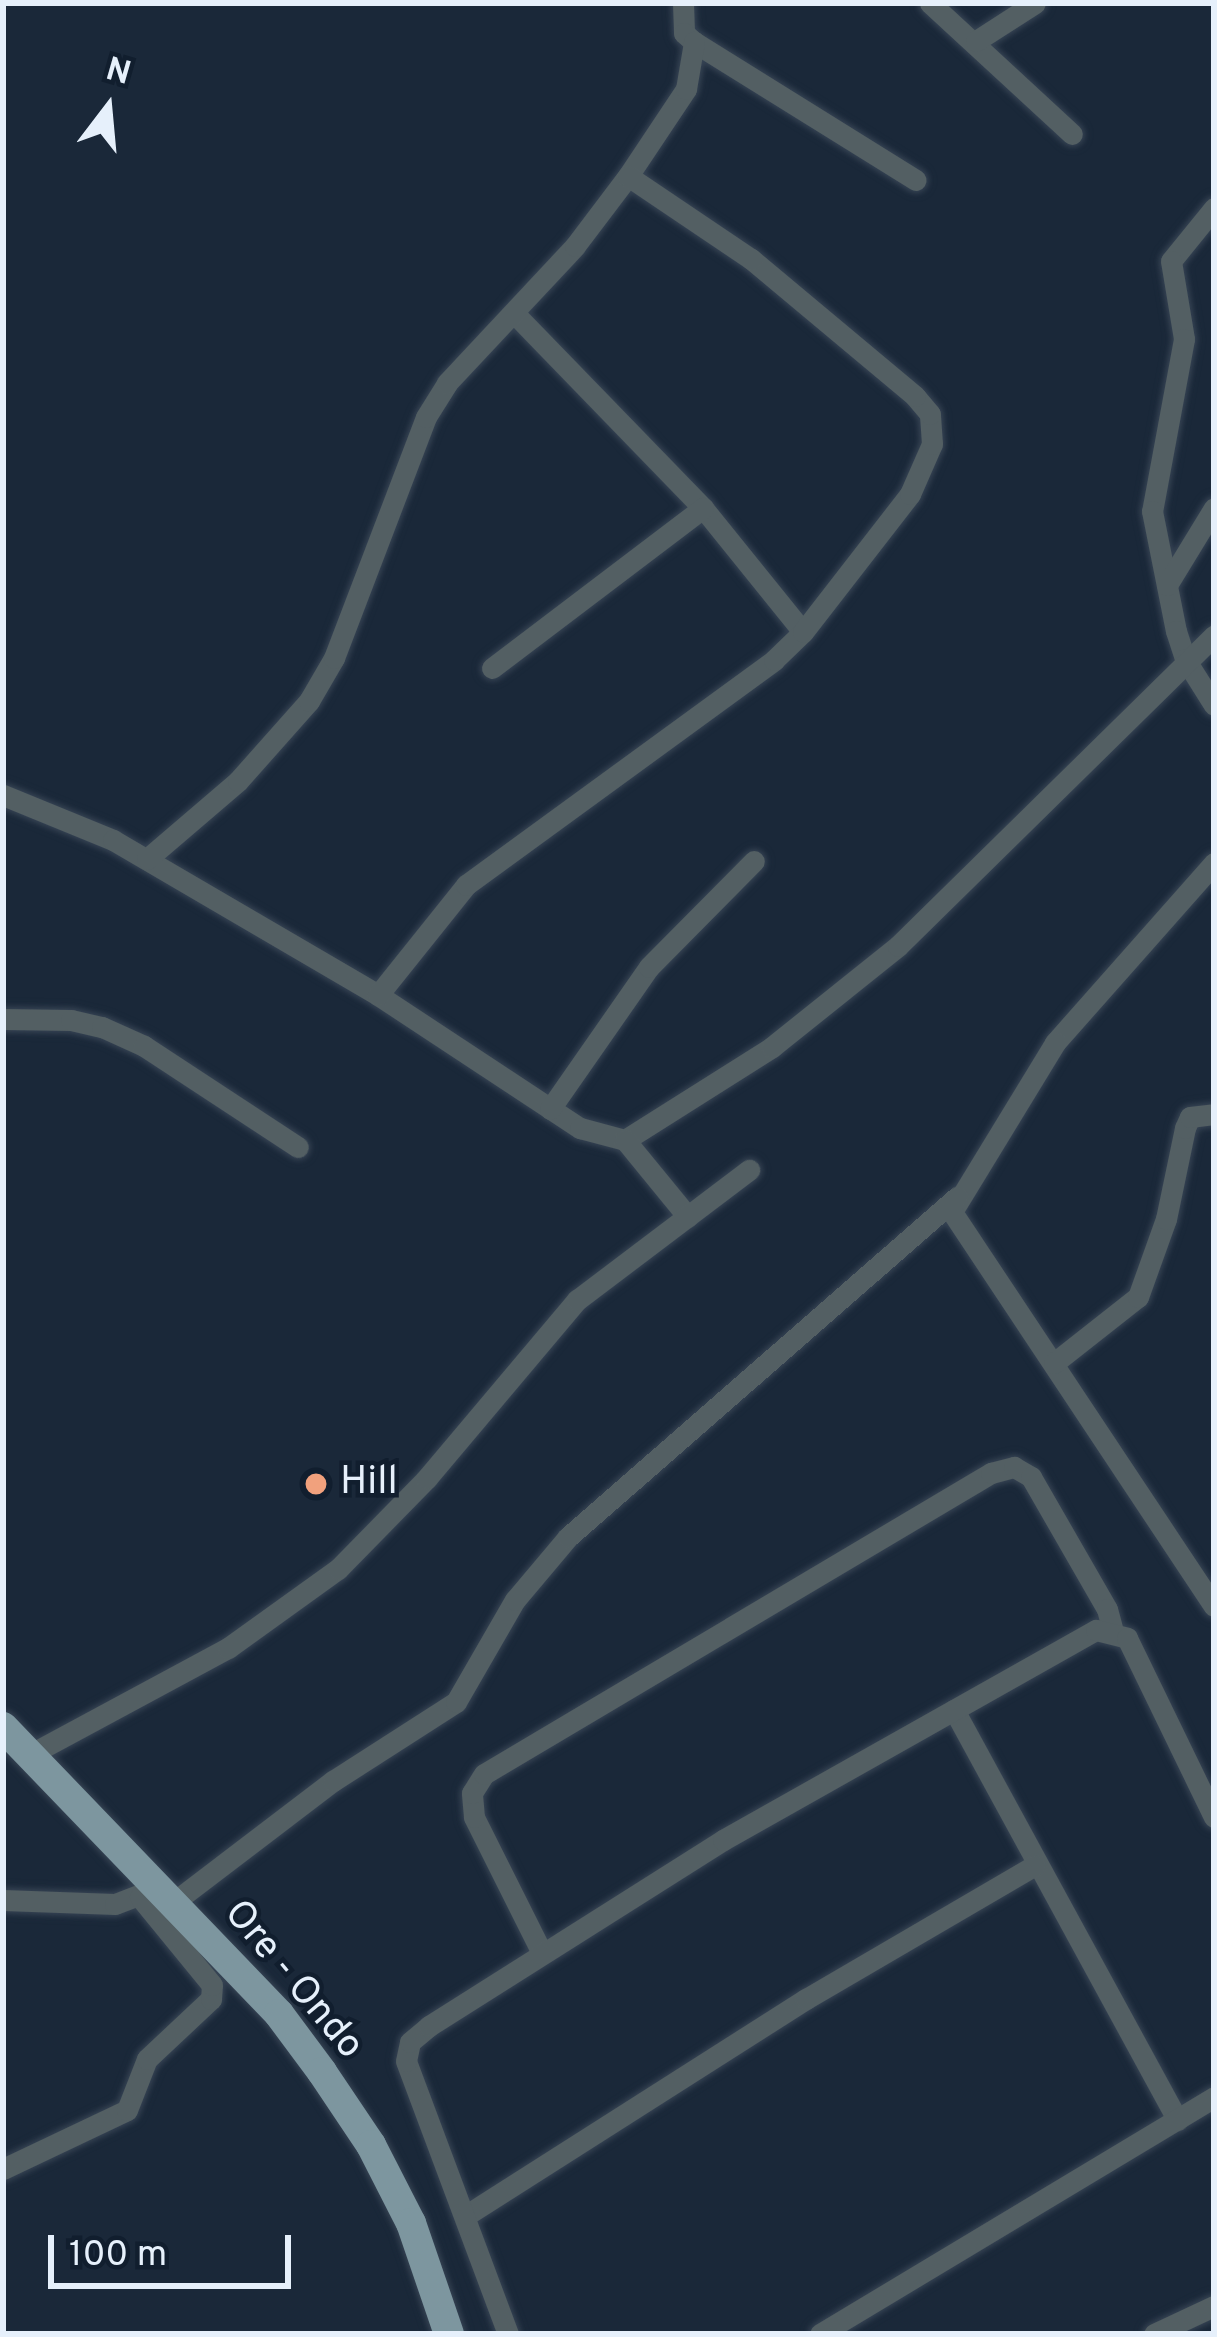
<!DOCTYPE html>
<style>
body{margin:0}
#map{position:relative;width:1217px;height:2337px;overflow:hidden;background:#1a2839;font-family:Overpass,sans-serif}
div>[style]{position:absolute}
.roads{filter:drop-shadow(0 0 3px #374454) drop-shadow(0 0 3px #374454)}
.minor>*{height:21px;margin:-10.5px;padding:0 10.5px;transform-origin:10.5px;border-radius:10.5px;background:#535f63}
.primary>*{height:30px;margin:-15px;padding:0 15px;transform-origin:15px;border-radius:15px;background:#7d969f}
.dots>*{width:33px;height:33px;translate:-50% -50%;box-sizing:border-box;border:6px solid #111e2e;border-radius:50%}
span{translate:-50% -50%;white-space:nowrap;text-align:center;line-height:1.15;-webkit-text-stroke:9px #111e2e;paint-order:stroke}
.poi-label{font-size:39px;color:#e6f0fb}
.left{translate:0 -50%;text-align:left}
.street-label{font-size:39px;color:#e6f0fb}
.frame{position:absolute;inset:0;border:6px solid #e6f0fb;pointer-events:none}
.north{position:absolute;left:48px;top:48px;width:120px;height:120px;-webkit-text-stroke:9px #111e2e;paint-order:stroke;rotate:16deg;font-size:33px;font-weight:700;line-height:48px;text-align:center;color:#e6f0fb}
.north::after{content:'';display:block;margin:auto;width:42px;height:54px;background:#e6f0fb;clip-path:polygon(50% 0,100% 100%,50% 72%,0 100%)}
.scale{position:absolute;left:48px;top:2235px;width:243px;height:54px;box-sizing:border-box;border:6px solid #e6f0fb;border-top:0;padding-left:15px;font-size:36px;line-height:42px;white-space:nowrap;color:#e6f0fb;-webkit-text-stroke:9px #111e2e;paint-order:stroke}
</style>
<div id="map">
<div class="roads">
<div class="minor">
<i style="left:683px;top:3px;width:30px;rotate:88deg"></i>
<i style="left:684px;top:33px;width:13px;rotate:42deg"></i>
<i style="left:694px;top:42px;width:261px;rotate:31.9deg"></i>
<i style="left:930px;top:3px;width:193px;rotate:42.7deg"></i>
<i style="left:976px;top:41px;width:70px;rotate:-32.8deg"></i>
<i style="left:1214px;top:208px;width:68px;rotate:129.1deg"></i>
<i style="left:1171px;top:261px;width:79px;rotate:80.5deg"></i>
<i style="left:1184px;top:339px;width:175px;rotate:100.5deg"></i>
<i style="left:1152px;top:511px;width:122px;rotate:78.7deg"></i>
<i style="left:1176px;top:631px;width:29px;rotate:72deg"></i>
<i style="left:1185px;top:659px;width:54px;rotate:57.8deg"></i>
<i style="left:514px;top:313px;width:272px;rotate:45.9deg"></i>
<i style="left:703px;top:508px;width:159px;rotate:51.1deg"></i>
<i style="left:1167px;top:585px;width:90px;rotate:-58.6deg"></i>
<i style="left:492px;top:668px;width:265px;rotate:-37.2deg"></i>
<i style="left:3px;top:795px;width:119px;rotate:22.2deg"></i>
<i style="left:113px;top:840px;width:307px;rotate:30.3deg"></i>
<i style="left:378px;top:995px;width:242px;rotate:33.4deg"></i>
<i style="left:580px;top:1128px;width:47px;rotate:14.9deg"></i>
<i style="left:625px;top:1140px;width:174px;rotate:-32.3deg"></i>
<i style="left:772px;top:1047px;width:161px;rotate:-38.7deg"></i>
<i style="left:898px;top:946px;width:443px;rotate:-44.5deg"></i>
<i style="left:147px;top:859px;width:120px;rotate:-40.6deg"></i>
<i style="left:238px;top:781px;width:107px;rotate:-48.4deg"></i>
<i style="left:309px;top:701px;width:50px;rotate:-59.8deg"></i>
<i style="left:334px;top:658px;width:258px;rotate:-69.1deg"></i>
<i style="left:426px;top:417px;width:40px;rotate:-58deg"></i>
<i style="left:447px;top:383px;width:187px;rotate:-46.9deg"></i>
<i style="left:575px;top:246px;width:88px;rotate:-52.9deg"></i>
<i style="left:628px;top:176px;width:105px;rotate:-56.3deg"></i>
<i style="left:686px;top:89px;width:48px;rotate:-80.3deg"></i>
<i style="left:1214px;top:863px;width:240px;rotate:131.5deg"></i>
<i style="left:1055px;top:1043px;width:198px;rotate:121.4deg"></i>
<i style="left:952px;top:1212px;width:473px;rotate:56.4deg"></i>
<i style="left:378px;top:995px;width:141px;rotate:-51.3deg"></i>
<i style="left:466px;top:885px;width:381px;rotate:-36.1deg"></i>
<i style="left:774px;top:660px;width:40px;rotate:-44deg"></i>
<i style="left:803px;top:632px;width:175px;rotate:-52.2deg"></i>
<i style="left:910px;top:494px;width:55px;rotate:-66.3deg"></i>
<i style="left:932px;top:444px;width:30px;rotate:-94deg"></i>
<i style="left:930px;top:414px;width:23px;rotate:-130deg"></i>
<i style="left:915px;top:396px;width:214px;rotate:-140.1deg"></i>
<i style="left:751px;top:259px;width:148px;rotate:-146deg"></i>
<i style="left:3px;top:1019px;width:68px;rotate:0.8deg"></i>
<i style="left:71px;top:1020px;width:32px;rotate:13deg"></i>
<i style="left:102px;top:1027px;width:46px;rotate:24.3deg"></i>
<i style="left:144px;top:1046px;width:184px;rotate:33.3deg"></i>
<i style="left:550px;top:1109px;width:173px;rotate:-55.1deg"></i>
<i style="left:649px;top:967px;width:149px;rotate:-45.3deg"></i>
<i style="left:625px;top:1140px;width:99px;rotate:50.7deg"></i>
<i style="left:1054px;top:1363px;width:107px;rotate:-38.2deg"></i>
<i style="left:1138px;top:1297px;width:83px;rotate:-70.3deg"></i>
<i style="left:1166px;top:1219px;width:93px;rotate:-78.2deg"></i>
<i style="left:1185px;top:1128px;width:12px;rotate:-66deg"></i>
<i style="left:1190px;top:1117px;width:24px;rotate:-7deg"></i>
<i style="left:954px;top:1710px;width:467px;rotate:61.4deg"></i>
<i style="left:31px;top:1754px;width:224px;rotate:-28.3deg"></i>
<i style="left:228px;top:1648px;width:135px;rotate:-35.7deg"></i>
<i style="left:338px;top:1569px;width:127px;rotate:-45.6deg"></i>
<i style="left:427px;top:1478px;width:233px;rotate:-49.9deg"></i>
<i style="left:577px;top:1300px;width:216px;rotate:-37.1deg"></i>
<i style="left:3px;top:1900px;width:112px;rotate:2deg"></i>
<i style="left:115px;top:1904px;width:36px;rotate:-21deg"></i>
<i style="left:174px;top:1902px;width:200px;rotate:-37.3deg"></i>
<i style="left:333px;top:1781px;width:146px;rotate:-32.7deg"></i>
<i style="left:456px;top:1702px;width:118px;rotate:-60deg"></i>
<i style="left:515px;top:1600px;width:82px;rotate:-49.9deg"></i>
<i style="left:568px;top:1537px;width:517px;rotate:-41.15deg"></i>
<i style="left:541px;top:1951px;width:150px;rotate:-116.6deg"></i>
<i style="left:474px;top:1817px;width:24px;rotate:-95deg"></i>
<i style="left:472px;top:1793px;width:22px;rotate:-58deg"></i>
<i style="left:484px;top:1774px;width:590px;rotate:-30.7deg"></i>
<i style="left:991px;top:1473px;width:24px;rotate:-15deg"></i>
<i style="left:1014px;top:1467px;width:20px;rotate:30deg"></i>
<i style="left:1031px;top:1477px;width:152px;rotate:60.1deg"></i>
<i style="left:1107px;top:1609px;width:23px;rotate:75deg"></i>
<i style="left:3px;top:2169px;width:137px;rotate:-25.4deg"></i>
<i style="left:127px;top:2110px;width:55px;rotate:-68.6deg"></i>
<i style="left:147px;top:2059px;width:88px;rotate:-43.2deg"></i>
<i style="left:211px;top:1999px;width:14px;rotate:-86deg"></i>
<i style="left:212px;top:1985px;width:114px;rotate:-129.3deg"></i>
<i style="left:465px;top:2216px;width:404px;rotate:-32.5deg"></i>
<i style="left:806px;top:1999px;width:265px;rotate:-30.3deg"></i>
<i style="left:508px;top:2334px;width:291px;rotate:-110.5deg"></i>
<i style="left:406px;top:2061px;width:19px;rotate:-78deg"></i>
<i style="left:410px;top:2042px;width:25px;rotate:-40deg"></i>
<i style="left:429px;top:2026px;width:348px;rotate:-32.3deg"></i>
<i style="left:723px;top:1840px;width:428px;rotate:-29.4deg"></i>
<i style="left:1096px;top:1630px;width:32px;rotate:14deg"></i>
<i style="left:1127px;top:1638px;width:199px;rotate:64.1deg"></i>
<i style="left:820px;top:2334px;width:460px;rotate:-31deg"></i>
<i style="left:1154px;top:2334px;width:66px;rotate:-25deg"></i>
</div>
<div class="primary">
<i style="left:3px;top:1727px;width:398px;rotate:46.1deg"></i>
<i style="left:279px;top:2014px;width:72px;rotate:53.4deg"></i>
<i style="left:322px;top:2072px;width:88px;rotate:56.1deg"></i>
<i style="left:371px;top:2145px;width:88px;rotate:62.9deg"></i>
<i style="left:411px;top:2223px;width:117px;rotate:71.1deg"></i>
</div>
</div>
<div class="dots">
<i style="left:316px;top:1484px;background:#f1a17d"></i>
</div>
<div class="poi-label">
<span class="left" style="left:340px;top:1484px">Hill</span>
</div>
<div class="street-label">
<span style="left:292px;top:1981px;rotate:50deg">Ore - Ondo</span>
</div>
<div class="frame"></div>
<div class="north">N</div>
<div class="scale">100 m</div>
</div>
